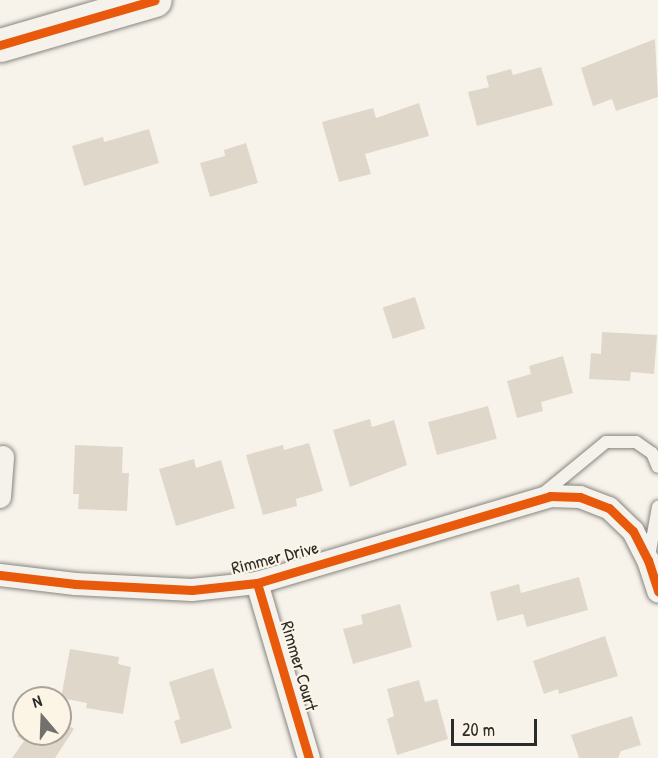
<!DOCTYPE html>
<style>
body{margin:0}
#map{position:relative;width:658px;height:758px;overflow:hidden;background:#f7f3ea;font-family:"Patrick Hand",sans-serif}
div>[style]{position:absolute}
.building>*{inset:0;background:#dfd8ca;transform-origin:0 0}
.roads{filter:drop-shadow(0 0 2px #878581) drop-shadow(0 0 2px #878581)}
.lane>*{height:12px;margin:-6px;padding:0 6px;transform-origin:6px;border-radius:6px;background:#f5f2ec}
.street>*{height:22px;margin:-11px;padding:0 11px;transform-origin:11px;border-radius:11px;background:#f5f2ec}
.secondary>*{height:33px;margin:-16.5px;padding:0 16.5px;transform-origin:16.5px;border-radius:16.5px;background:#f5f2ec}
.cycleway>*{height:9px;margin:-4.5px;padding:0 4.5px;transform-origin:4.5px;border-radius:4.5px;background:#e8590c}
span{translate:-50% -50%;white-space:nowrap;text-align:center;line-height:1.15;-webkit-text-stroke:4.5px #fcf5e5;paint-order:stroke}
.street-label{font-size:18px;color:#2b2b2b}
.north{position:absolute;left:12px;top:686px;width:60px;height:60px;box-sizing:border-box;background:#fcf5e5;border:2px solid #a8a49b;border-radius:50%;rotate:341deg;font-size:16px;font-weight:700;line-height:24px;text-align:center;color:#2b2b2b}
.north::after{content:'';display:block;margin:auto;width:21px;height:27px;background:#72716e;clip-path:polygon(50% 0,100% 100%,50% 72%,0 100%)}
.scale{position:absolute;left:451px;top:719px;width:86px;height:27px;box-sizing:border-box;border:3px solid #2b2b2b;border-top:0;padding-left:8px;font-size:18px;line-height:21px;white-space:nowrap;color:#2b2b2b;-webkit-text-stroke:4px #fcf5e5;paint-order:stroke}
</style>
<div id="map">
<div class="building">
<i style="clip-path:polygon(655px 39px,658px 97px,616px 111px,612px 99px,593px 106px,581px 68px)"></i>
<i style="clip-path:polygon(541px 67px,553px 105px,477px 126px,468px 92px,489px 87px,486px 76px,511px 69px,513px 75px)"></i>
<i style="clip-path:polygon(419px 103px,429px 136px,365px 154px,371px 174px,339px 182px,322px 122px,373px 108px,376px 118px)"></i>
<i style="clip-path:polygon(149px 129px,159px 163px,84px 186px,72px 146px,103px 137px,104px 142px)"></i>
<i style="clip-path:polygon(246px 143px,258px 183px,210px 197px,200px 163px,225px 156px,224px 150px)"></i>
<i style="left:415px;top:297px;width:33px;height:34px;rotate:72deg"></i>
<i style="clip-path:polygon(602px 332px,657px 335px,654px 374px,631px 372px,630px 381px,589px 379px,591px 353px,601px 354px)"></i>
<i style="clip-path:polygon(563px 356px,573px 393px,541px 402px,543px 411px,517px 418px,507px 381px,531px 374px,529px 366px)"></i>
<i style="left:488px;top:406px;width:34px;height:62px;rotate:75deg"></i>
<i style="clip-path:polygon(370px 419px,372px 427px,394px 420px,407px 465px,350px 487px,333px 430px)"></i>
<i style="clip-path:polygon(309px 443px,323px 491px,296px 499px,297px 506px,263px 515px,246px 455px,283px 445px,284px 450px)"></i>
<i style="clip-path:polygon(75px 445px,123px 447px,122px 473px,129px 473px,127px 511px,78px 509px,79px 494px,73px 494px)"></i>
<i style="clip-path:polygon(194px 459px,196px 468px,221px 460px,235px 508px,176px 526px,159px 469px)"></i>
<i style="clip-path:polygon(579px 577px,588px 610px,527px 627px,523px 614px,497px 621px,490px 592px,519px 584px,521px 593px)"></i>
<i style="clip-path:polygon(400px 604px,412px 647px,353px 664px,343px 629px,363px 624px,361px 615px)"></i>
<i style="clip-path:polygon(605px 636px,618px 676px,559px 694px,558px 689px,544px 694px,533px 661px)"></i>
<i style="clip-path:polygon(70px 649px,119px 657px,118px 664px,131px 667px,123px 714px,86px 708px,87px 703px,61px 698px)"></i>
<i style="clip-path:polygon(213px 668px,232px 728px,181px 744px,174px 721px,180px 719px,169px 682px)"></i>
<i style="clip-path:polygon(419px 680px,425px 702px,437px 699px,448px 739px,397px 755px,387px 719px,394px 716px,387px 689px)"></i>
<i style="clip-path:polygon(632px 716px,641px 745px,621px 751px,618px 758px,579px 758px,571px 735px)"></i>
<i style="clip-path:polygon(60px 720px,74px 729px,55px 758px,12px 758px,24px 741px,17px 736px,24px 725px,24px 734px,60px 734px)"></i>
</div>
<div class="roads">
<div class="lane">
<i style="left:544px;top:493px;width:80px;rotate:-39.4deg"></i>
<i style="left:606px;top:442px;width:30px"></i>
<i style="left:636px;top:442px;width:19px;rotate:35deg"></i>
<i style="left:652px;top:453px;width:15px;rotate:67deg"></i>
<i style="left:649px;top:556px;width:50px;rotate:-79.6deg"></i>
</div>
<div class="street">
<i style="left:0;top:497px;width:40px;rotate:-85.7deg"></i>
<i style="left:0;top:575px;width:76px;rotate:6.8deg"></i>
<i style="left:75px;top:584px;width:117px;rotate:2.9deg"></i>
<i style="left:192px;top:590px;width:65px;rotate:-6.1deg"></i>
<i style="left:257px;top:583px;width:306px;rotate:-16.5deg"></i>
<i style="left:550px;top:496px;width:30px;rotate:2deg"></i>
<i style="left:580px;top:497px;width:31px;rotate:21deg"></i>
<i style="left:609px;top:508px;width:33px;rotate:44deg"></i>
<i style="left:633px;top:531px;width:33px;rotate:63deg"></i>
<i style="left:648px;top:560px;width:33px;rotate:72deg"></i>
<i style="left:257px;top:583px;width:183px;rotate:73.5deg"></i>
</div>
<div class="secondary">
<i style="left:0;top:45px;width:161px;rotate:-16.2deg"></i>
</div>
</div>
<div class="cycleway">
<i style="left:0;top:45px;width:161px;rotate:-16.2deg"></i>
<i style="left:0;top:575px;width:76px;rotate:6.8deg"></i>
<i style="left:75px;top:584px;width:117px;rotate:2.9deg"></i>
<i style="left:192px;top:590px;width:65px;rotate:-6.1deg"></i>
<i style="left:257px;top:583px;width:306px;rotate:-16.5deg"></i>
<i style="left:550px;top:496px;width:30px;rotate:2deg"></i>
<i style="left:580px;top:497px;width:31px;rotate:21deg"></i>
<i style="left:609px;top:508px;width:33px;rotate:44deg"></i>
<i style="left:633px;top:531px;width:33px;rotate:63deg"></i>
<i style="left:648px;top:560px;width:33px;rotate:72deg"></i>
<i style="left:257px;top:583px;width:183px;rotate:73.5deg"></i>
</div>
<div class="street-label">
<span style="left:275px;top:558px;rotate:-14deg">Rimmer Drive</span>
<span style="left:299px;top:666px;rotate:74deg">Rimmer Court</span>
</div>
<div class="north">N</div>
<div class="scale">20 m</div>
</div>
